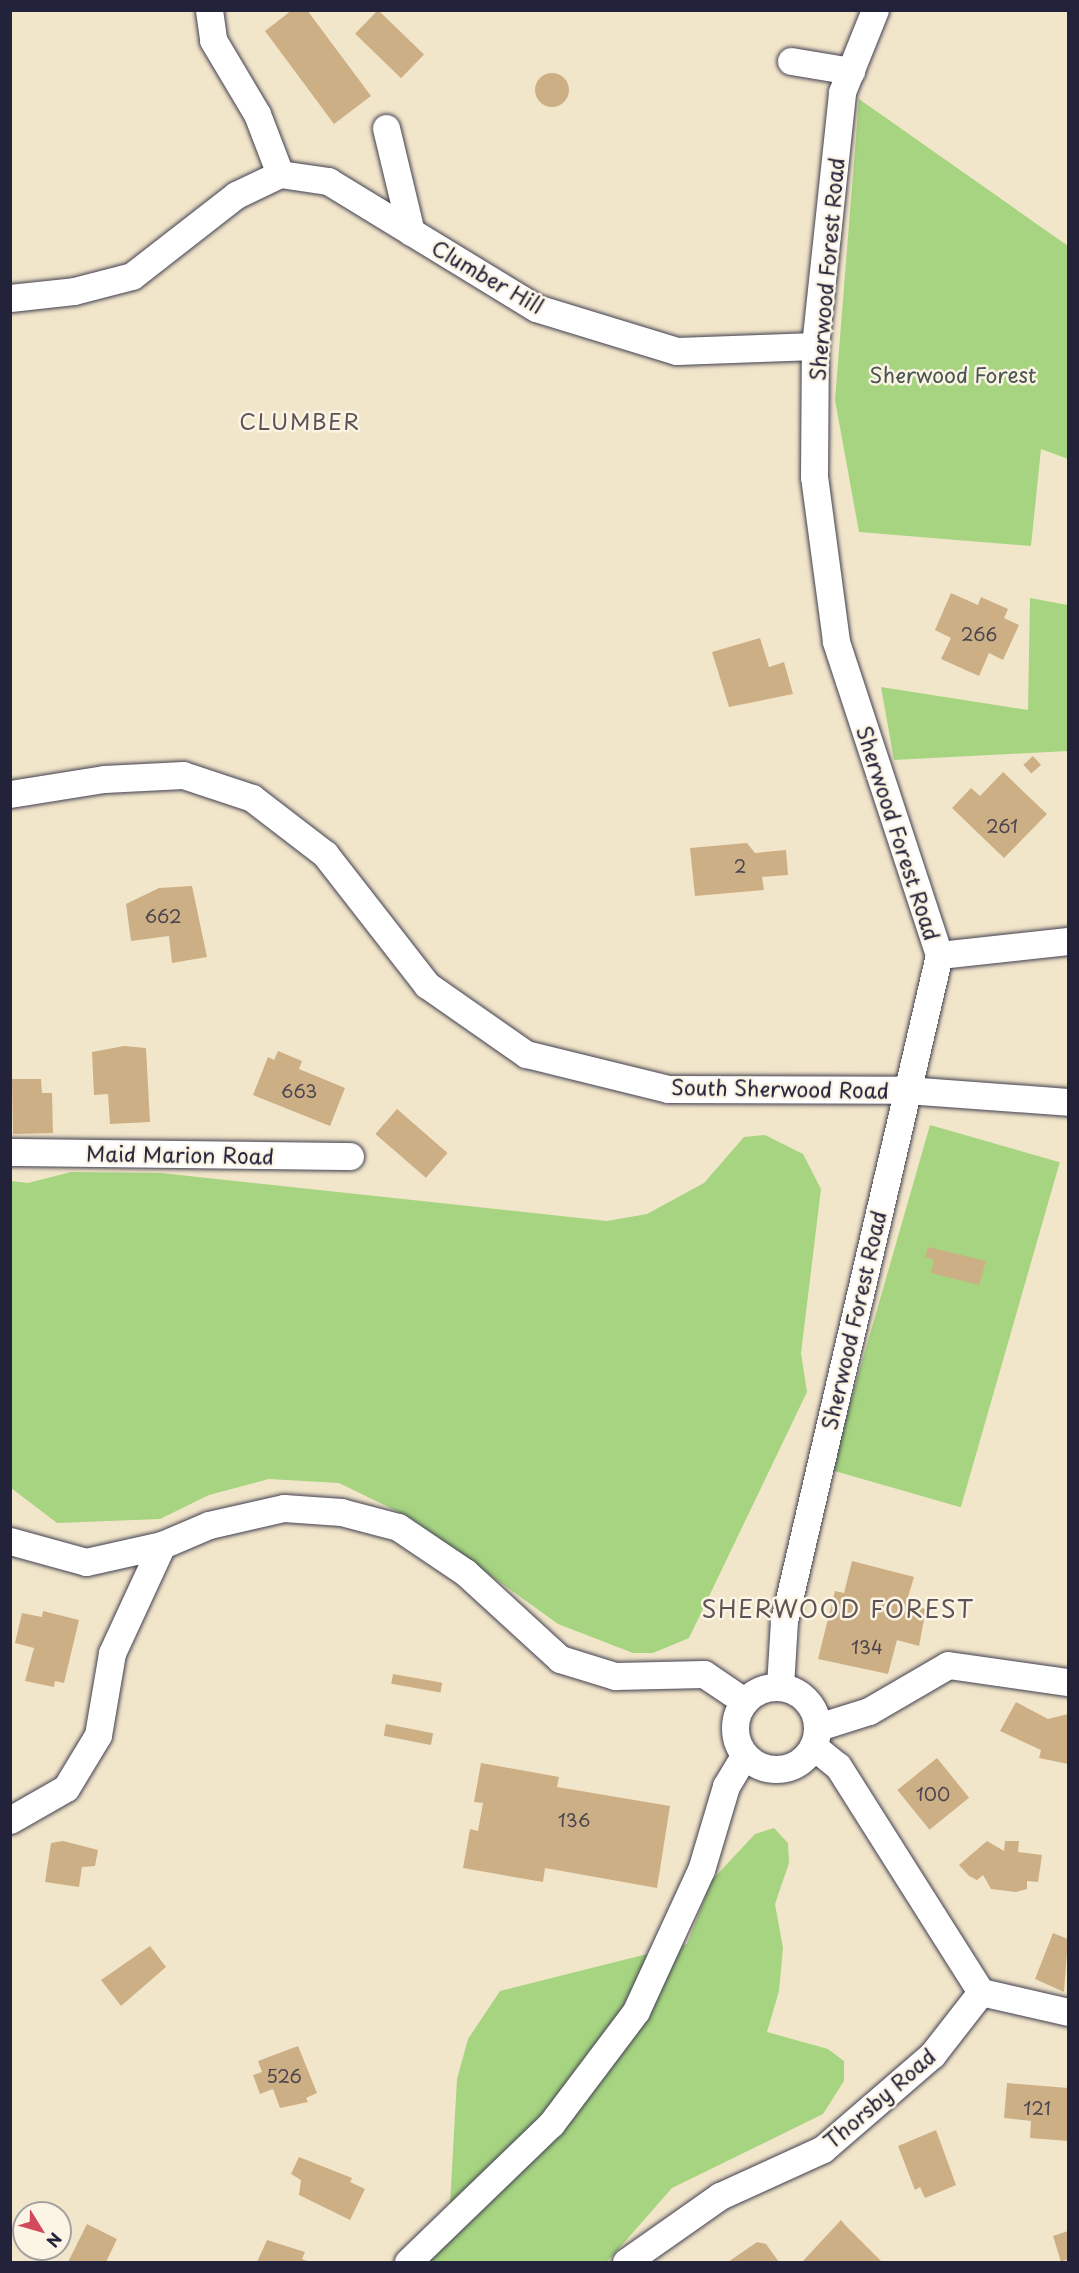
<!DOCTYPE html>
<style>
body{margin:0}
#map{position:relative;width:1079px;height:2273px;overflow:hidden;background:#f2e6ca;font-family:"Playpen Sans",sans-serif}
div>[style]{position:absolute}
.green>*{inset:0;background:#a6d481;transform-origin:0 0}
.building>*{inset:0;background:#cdaf86;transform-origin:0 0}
.round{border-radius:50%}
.roads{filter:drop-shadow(0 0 2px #413f50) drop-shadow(0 0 2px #413f50)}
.minor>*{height:27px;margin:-13.5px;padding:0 13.5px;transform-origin:13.5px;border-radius:13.5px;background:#fff}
.minor>.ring{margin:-13.5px;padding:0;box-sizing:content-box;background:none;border:27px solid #fff;border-radius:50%}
span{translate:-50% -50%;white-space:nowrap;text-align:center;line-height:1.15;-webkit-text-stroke:5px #fcf5e5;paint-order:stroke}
.number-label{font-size:18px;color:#4d454e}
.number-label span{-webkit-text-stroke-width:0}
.street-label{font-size:21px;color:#22223b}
.park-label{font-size:21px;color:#4a5750}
.neighbourhood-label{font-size:22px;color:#5e5355;letter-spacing:1.5px}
.quarter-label{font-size:24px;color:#5e5355;letter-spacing:1.5px}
.frame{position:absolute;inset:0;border:12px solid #22223b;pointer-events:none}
.north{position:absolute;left:12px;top:2201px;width:60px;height:60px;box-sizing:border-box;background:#fcf5e5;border:2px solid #a5a1a1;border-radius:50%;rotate:127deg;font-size:16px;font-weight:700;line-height:24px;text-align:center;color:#22223b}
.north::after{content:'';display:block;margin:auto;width:21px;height:27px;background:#d1495b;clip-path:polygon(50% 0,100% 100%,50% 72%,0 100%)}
</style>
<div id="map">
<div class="green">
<i style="clip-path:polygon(859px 99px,1068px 246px,1068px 459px,1041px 449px,1031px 546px,859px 532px,835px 400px)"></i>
<i style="clip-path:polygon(1030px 598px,1068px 605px,1068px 751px,894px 760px,881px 687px,1028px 710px)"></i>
<i style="left:930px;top:1125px;width:135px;height:359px;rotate:16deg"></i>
<i style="clip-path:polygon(765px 1135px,803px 1154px,821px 1189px,801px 1353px,807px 1392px,689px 1638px,653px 1653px,633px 1653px,558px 1624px,411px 1518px,339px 1483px,269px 1479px,209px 1495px,160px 1519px,57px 1523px,11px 1488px,10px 1181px,28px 1183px,71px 1172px,161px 1173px,607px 1221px,647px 1214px,704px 1183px,744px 1137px)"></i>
<i style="clip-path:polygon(774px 1828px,788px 1843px,789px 1863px,775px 1904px,783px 1948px,779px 1991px,767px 2032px,828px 2049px,844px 2061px,844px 2081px,823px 2114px,672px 2188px,607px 2262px,429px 2262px,448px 2240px,457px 2079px,468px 2039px,500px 1991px,687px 1944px,712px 1880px,755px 1834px)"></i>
</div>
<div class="building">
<i style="clip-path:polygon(292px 10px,307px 10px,371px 96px,334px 124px,265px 31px)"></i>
<i style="left:378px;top:10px;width:64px;height:33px;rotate:44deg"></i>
<i class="round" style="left:535px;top:73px;width:34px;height:34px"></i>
<i style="clip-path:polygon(951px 593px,978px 605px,981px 597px,1008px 609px,1004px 618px,1019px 625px,1003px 660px,989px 653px,979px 676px,941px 659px,951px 638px,935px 630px)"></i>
<i style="clip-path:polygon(760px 638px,769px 667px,784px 662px,793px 694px,729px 707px,712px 652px)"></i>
<i style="left:1033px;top:756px;width:12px;height:13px;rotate:48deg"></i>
<i style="clip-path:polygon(1003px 772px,1047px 814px,1004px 858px,952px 808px,971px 788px,980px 796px)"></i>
<i style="clip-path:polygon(747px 843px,755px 853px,786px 850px,788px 875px,762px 877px,764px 890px,695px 896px,690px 848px)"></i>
<i style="clip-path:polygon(192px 886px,207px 957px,172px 963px,169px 936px,131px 941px,126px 904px,159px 888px)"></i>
<i style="clip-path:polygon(124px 1046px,146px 1048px,150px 1122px,110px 1124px,108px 1094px,94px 1095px,92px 1052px)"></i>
<i style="clip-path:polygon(278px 1051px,302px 1061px,299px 1069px,345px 1088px,330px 1126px,253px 1095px,268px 1057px,274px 1060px)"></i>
<i style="clip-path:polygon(12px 1079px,41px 1079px,42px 1093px,52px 1093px,53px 1133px,13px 1134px)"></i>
<i style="left:397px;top:1109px;width:67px;height:33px;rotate:41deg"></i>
<i style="clip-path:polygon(928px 1247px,986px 1261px,979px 1285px,931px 1273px,934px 1260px,925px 1257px)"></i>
<i style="clip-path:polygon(852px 1561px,914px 1577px,906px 1604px,926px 1609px,919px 1646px,897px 1640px,888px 1674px,818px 1659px,835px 1591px,844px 1593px)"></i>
<i style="clip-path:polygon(43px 1611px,79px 1620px,64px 1683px,55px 1681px,54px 1687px,25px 1681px,34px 1648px,15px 1643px,22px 1613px,42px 1617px)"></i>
<i style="left:393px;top:1674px;width:50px;height:10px;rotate:10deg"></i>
<i style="clip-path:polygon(1016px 1702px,1048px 1719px,1068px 1714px,1068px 1764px,1039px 1758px,1041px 1750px,1000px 1731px)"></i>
<i style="left:386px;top:1724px;width:48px;height:12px;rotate:11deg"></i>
<i style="left:937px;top:1758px;width:51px;height:51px;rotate:51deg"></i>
<i style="clip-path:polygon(481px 1763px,559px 1777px,557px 1787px,670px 1806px,657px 1888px,545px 1868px,543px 1882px,463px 1868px,470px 1829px,478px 1831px,483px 1803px,474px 1802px)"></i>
<i style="clip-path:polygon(63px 1841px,98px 1850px,95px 1866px,82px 1867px,79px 1887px,45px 1882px,51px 1843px)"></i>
<i style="clip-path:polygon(987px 1841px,1004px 1851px,1005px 1841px,1019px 1841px,1018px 1852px,1042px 1855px,1038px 1882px,1027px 1881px,1027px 1889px,1016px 1892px,991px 1889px,983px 1875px,977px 1880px,969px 1876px,959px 1865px)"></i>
<i style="clip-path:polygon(1053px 1933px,1068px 1939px,1064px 1992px,1035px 1979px)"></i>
<i style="clip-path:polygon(150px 1946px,166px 1967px,121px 2006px,101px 1980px)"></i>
<i style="clip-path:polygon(298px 2046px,317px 2093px,306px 2098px,308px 2102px,280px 2108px,273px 2089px,260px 2094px,253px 2075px,262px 2072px,258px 2061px)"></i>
<i style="clip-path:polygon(1007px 2083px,1068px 2088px,1068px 2141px,1030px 2138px,1031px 2121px,1004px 2118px)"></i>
<i style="clip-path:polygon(936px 2130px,956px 2185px,925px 2198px,920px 2187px,915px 2190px,898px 2146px)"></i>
<i style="clip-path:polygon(299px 2157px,352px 2178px,350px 2182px,365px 2189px,350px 2220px,299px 2195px,301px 2180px,291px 2174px)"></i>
<i style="clip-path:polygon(841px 2220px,845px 2225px,882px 2262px,802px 2262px)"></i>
<i style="clip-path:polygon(87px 2224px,117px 2239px,106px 2262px,68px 2262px)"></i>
<i style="clip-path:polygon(1068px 2231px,1068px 2259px,1061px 2262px,1053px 2236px)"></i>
<i style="clip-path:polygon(267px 2240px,305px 2252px,302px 2259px,310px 2262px,257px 2262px)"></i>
<i style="clip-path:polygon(757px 2242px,766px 2244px,779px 2262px,728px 2262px)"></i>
</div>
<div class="roads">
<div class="minor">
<i style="left:209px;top:10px;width:30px;rotate:82deg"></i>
<i style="left:213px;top:40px;width:86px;rotate:59.3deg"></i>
<i style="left:257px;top:114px;width:64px;rotate:69deg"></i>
<i style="left:791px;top:61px;width:61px;rotate:9.5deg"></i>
<i style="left:386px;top:128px;width:107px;rotate:76.5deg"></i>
<i style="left:10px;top:298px;width:64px;rotate:-6.2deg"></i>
<i style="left:74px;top:291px;width:60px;rotate:-14.5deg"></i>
<i style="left:132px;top:276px;width:132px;rotate:-37.9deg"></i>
<i style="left:236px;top:195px;width:49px;rotate:-25.5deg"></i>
<i style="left:280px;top:174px;width:49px;rotate:8.3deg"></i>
<i style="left:328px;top:181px;width:244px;rotate:31.4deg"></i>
<i style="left:536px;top:308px;width:147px;rotate:17deg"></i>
<i style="left:677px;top:351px;width:138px;rotate:-2.1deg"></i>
<i style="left:10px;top:794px;width:95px;rotate:-9.1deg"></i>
<i style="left:104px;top:779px;width:79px;rotate:-2.9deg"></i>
<i style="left:183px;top:775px;width:73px;rotate:18.4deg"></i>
<i style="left:252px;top:798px;width:92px;rotate:37.5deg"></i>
<i style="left:325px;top:854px;width:166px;rotate:52.1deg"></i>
<i style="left:427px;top:985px;width:121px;rotate:34.9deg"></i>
<i style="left:526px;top:1054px;width:146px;rotate:13.8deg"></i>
<i style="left:668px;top:1089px;width:238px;rotate:0.2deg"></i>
<i style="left:906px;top:1090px;width:162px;rotate:4.2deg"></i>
<i style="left:939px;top:955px;width:130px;rotate:-6.2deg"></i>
<i style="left:10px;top:1152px;width:340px;rotate:0.7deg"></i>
<i style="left:10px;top:1541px;width:79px;rotate:15.4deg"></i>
<i style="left:86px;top:1562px;width:78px;rotate:-12.6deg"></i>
<i style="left:162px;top:1545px;width:51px;rotate:-23.1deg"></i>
<i style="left:209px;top:1525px;width:77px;rotate:-12.8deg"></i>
<i style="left:284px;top:1508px;width:57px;rotate:4deg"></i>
<i style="left:341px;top:1512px;width:59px;rotate:14.7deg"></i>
<i style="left:398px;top:1527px;width:81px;rotate:33.9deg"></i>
<i style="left:465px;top:1572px;width:129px;rotate:42.5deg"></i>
<i style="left:560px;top:1659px;width:58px;rotate:17.2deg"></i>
<i style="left:615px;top:1676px;width:89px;rotate:-1.3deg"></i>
<i style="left:704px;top:1674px;width:48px;rotate:34deg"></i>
<i style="left:780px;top:1686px;width:65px;rotate:-86.5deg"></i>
<i style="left:784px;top:1621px;width:684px;rotate:-76.9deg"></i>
<i style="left:939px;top:955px;width:330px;rotate:-108.2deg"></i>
<i style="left:836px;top:641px;width:165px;rotate:-97.6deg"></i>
<i style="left:814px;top:477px;width:131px;rotate:-89.6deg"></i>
<i style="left:815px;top:346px;width:255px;rotate:-83.9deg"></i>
<i style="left:842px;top:92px;width:88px;rotate:-68.1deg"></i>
<i class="ring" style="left:735px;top:1687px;width:55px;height:55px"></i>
<i style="left:818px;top:1727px;width:53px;rotate:-17.4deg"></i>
<i style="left:869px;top:1711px;width:91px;rotate:-30.2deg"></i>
<i style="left:948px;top:1665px;width:121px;rotate:8.1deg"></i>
<i style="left:813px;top:1746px;width:32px;rotate:39deg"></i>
<i style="left:838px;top:1766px;width:267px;rotate:57.7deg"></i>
<i style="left:10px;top:1820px;width:64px;rotate:-29.7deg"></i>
<i style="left:66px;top:1788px;width:62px;rotate:-58.9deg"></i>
<i style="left:98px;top:1735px;width:83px;rotate:-80.3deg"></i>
<i style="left:112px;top:1653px;width:119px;rotate:-65.2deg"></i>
<i style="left:981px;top:1992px;width:89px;rotate:12.9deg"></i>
<i style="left:408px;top:2262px;width:199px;rotate:-44deg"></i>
<i style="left:551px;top:2124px;width:141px;rotate:-53deg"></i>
<i style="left:636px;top:2011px;width:155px;rotate:-65.3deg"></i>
<i style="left:701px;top:1870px;width:88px;rotate:-73.4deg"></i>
<i style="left:726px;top:1786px;width:35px;rotate:-59deg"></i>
<i style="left:626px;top:2262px;width:115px;rotate:-35.1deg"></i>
<i style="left:720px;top:2196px;width:113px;rotate:-24.5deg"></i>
<i style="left:823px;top:2149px;width:144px;rotate:-40.8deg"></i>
<i style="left:932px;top:2055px;width:80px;rotate:-52.1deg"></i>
</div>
</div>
<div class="number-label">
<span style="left:979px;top:634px">266</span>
<span style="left:1002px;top:826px">261</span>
<span style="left:740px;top:866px">2</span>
<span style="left:163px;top:916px">662</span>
<span style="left:299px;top:1091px">663</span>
<span style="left:867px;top:1647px">134</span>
<span style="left:933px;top:1794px">100</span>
<span style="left:574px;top:1820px">136</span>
<span style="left:284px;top:2076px">526</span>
<span style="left:1037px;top:2108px">121</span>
</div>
<div class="street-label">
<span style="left:826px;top:269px;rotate:-85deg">Sherwood Forest Road</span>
<span style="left:488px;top:276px;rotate:30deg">Clumber Hill</span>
<span style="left:899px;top:833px;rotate:72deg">Sherwood Forest Road</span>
<span style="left:780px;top:1088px;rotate:1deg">South Sherwood Road</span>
<span style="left:180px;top:1154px;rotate:1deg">Maid Marion Road</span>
<span style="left:853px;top:1320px;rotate:-77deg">Sherwood Forest Road</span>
<span style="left:879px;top:2098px;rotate:-41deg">Thorsby Road</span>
</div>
<div class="park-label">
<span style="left:953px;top:374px">Sherwood Forest</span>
</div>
<div class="neighbourhood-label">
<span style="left:300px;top:421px">CLUMBER</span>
</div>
<div class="quarter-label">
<span style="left:838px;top:1609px">SHERWOOD FOREST</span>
</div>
<div class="frame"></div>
<div class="north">N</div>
</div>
